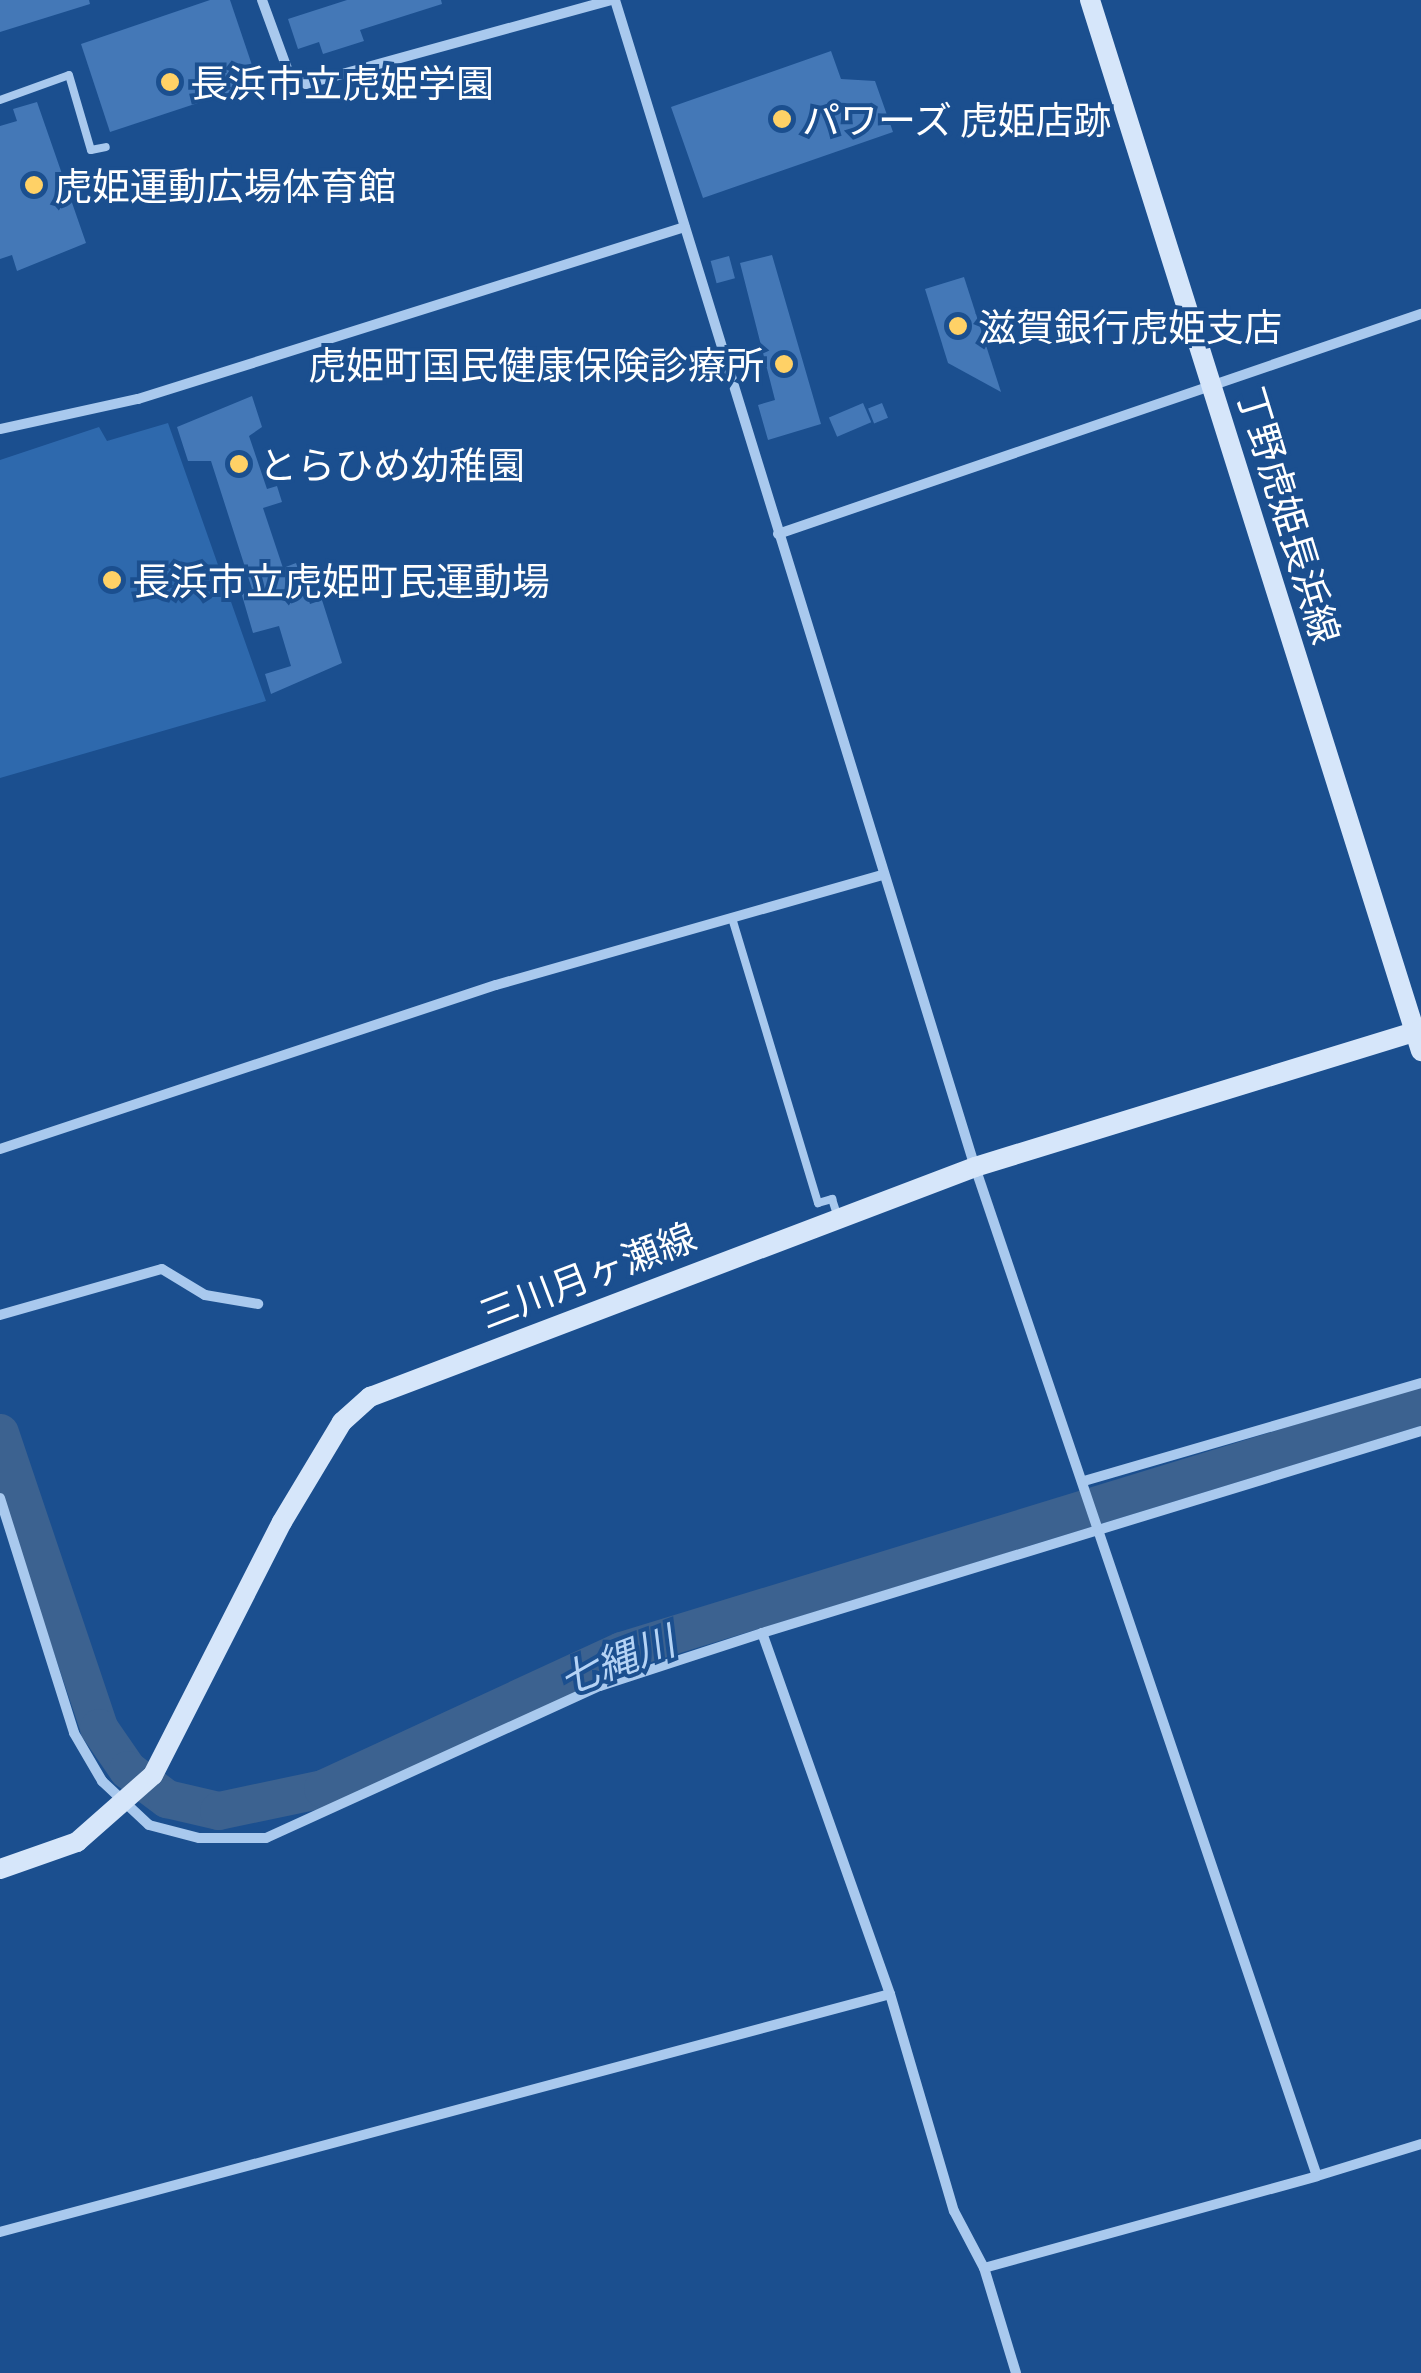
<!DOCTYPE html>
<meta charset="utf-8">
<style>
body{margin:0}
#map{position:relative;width:1421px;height:2373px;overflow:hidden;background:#1b4f8f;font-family:Commissioner,"Noto Sans JP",sans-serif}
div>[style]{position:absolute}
.green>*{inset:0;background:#2e69ad}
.stream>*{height:6px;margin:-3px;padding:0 3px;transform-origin:3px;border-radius:3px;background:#3c6290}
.river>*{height:38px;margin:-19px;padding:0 19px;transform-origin:19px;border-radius:19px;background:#3c6290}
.building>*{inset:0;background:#4478b7;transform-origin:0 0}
.service>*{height:8px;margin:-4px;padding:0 4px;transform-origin:4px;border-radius:4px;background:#a9c9ee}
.minor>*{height:10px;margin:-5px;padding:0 5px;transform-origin:5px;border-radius:5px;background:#a9c9ee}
.secondary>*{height:20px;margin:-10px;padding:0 10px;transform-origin:10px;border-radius:10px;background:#d6e6fa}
.dots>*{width:28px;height:28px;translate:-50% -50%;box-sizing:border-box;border:5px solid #1b4f8f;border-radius:50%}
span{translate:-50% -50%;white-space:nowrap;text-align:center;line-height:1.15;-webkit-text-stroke:8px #1b4f8f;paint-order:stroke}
.poi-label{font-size:38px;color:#fff}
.left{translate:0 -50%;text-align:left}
.right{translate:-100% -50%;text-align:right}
.street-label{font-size:38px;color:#fff}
.water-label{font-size:40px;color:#b5d3f5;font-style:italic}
</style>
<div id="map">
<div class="green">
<i style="clip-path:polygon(168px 423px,266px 701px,0 778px,0 460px,99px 427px,107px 441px)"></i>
</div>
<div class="stream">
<i style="left:0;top:1483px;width:18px;rotate:-19deg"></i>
</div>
<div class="river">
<i style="left:0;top:1433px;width:311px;rotate:71.4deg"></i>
<i style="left:99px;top:1728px;width:51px;rotate:55.4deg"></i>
<i style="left:128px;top:1770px;width:49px;rotate:36.6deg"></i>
<i style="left:167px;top:1799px;width:53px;rotate:13deg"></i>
<i style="left:219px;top:1811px;width:106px;rotate:-11.9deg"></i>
<i style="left:323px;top:1789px;width:329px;rotate:-24.8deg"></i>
<i style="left:622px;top:1651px;width:836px;rotate:-17.05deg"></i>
</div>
<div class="building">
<i style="clip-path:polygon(0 0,89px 0,90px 4px,0 32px)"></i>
<i style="clip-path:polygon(210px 0,230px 0,258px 83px,110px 132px,81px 44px)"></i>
<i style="clip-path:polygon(347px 0,441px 0,442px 4px,360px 30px,364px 41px,323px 54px,319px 42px,298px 49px,288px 19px)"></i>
<i style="clip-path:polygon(831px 51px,841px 79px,875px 81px,893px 132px,703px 198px,671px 107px)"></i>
<i style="clip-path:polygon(37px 102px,86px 243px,17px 271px,12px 255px,0 259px,0 126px,17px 121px,13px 109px)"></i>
<i style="clip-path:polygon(772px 255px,821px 424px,768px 440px,758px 405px,775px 400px,740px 263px)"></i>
<i style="left:729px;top:256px;width:23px;height:19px;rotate:75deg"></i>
<i style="clip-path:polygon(964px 277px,1001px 392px,948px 363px,925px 289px)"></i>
<i style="clip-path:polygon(252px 396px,262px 427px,249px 436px,267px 489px,277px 486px,282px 502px,263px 508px,283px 568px,296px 563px,310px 604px,322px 600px,342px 663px,271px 694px,265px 674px,291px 666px,279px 626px,253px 633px,241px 592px,252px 589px,211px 461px,188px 461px,177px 427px)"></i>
<i style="left:863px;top:403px;width:21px;height:37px;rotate:67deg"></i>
<i style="left:882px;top:403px;width:16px;height:15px;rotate:68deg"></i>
</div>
<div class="service">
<i style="left:0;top:100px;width:73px;rotate:-19.9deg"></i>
<i style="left:69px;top:75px;width:78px;rotate:73.7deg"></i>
<i style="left:91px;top:150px;width:15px;rotate:-11deg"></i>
<i style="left:732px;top:918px;width:298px;rotate:73.2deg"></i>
<i style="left:818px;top:1203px;width:15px;rotate:-16deg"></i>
<i style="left:832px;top:1199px;width:19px;rotate:72deg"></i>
</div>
<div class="minor">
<i style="left:262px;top:0;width:76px;rotate:69.9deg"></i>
<i style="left:288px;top:71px;width:22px;rotate:36deg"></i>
<i style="left:306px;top:84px;width:317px;rotate:-15.4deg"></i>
<i style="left:615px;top:0;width:1221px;rotate:72.86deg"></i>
<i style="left:975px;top:1167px;width:1065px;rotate:71.28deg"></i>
<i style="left:1317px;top:2176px;width:109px;rotate:-17.1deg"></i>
<i style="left:0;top:429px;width:141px;rotate:-12.3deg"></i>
<i style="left:138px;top:399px;width:573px;rotate:-17.46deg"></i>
<i style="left:778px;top:534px;width:680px;rotate:-18.89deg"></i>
<i style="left:0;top:1149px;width:522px;rotate:-18.3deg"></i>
<i style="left:496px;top:985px;width:402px;rotate:-15.9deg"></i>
<i style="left:0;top:1315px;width:168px;rotate:-15.9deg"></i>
<i style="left:162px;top:1269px;width:50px;rotate:31.2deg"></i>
<i style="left:205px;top:1295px;width:54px;rotate:9.6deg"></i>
<i style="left:1084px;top:1481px;width:351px;rotate:-16.2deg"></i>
<i style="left:0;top:1498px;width:246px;rotate:72.5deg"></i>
<i style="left:74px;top:1733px;width:56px;rotate:59.7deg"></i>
<i style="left:102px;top:1781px;width:64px;rotate:43.1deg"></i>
<i style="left:149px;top:1825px;width:52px;rotate:14.6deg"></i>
<i style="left:199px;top:1838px;width:67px"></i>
<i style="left:266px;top:1838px;width:367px;rotate:-24.5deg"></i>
<i style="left:600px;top:1686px;width:170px;rotate:-18.1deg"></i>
<i style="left:890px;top:1994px;width:383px;rotate:-109.5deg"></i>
<i style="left:762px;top:1633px;width:689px;rotate:-17.04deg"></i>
<i style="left:0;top:2232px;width:921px;rotate:-14.97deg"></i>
<i style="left:890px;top:1994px;width:226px;rotate:73.6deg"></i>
<i style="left:954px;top:2211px;width:64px;rotate:62.2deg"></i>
<i style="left:1016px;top:2373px;width:110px;rotate:-106.9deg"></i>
<i style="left:984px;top:2268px;width:345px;rotate:-15.4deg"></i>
</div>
<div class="secondary">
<i style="left:1090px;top:0;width:1102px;rotate:72.52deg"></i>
<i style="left:0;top:1869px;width:82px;rotate:-19.3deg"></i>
<i style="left:77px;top:1842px;width:101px;rotate:-41.4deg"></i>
<i style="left:153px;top:1775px;width:284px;rotate:-63deg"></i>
<i style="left:282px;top:1522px;width:117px;rotate:-59deg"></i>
<i style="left:342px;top:1422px;width:38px;rotate:-42deg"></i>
<i style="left:370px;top:1397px;width:647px;rotate:-20.82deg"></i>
<i style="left:975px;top:1167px;width:467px;rotate:-17.1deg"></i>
</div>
<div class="dots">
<i style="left:170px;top:82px;background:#ffd166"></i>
<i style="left:782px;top:119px;background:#ffd166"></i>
<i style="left:34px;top:185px;background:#ffd166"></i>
<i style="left:958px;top:326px;background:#ffd166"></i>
<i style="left:784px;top:364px;background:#ffd166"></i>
<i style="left:239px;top:464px;background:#ffd166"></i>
<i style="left:112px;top:580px;background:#ffd166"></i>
</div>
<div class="poi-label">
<span class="left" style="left:190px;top:82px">長浜市立虎姫学園</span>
<span class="left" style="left:802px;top:119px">パワーズ 虎姫店跡</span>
<span class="left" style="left:54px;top:185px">虎姫運動広場体育館</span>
<span class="left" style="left:978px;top:326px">滋賀銀行虎姫支店</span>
<span class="right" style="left:764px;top:364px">虎姫町国民健康保険診療所</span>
<span class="left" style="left:259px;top:464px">とらひめ幼稚園</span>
<span class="left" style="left:132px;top:580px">長浜市立虎姫町民運動場</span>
</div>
<div class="street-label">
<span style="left:1290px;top:515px;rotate:73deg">丁野虎姫長浜線</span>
<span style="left:587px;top:1274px;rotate:-21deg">三川月ヶ瀬線</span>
</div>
<div class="water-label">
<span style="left:616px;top:1659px;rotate:-21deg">七縄川</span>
</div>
</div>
